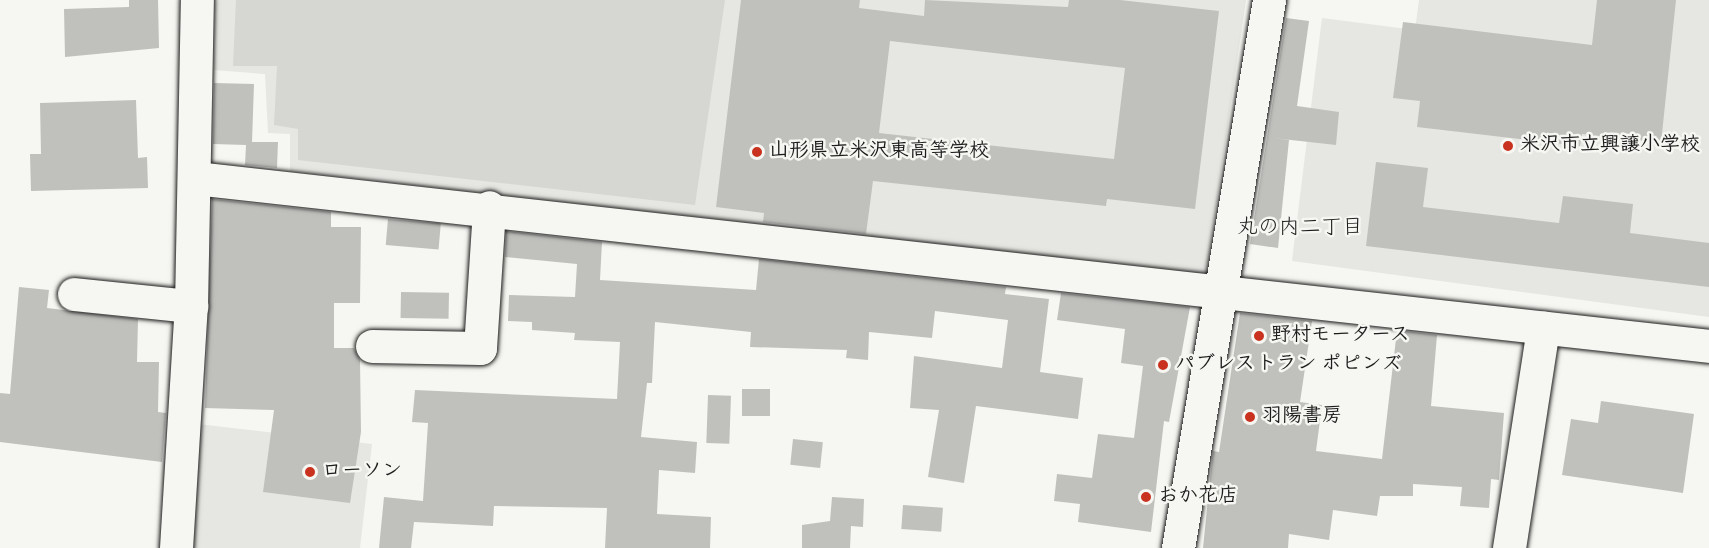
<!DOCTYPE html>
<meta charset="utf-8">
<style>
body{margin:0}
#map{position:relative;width:1709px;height:548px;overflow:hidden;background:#f6f6f2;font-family:Dekko,"Klee One",sans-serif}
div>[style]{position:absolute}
.built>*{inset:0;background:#e6e6e2}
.green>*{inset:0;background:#d6d6d2}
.building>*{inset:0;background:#c0c0bd;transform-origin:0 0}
.roads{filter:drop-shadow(0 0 2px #1c1c1c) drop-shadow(0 0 2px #1c1c1c)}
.street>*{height:33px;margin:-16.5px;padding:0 16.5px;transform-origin:16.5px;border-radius:16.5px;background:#f6f6f2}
.secondary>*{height:33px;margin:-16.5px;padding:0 16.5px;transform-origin:16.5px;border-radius:16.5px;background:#f6f6f2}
.dots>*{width:16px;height:16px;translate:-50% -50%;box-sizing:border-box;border:3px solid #f6f6f2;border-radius:50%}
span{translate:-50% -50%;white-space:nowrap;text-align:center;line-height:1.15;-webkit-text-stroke:5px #f6f6f2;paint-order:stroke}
.poi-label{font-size:20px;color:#1c1c1c;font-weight:700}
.left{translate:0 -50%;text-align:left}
.neighbourhood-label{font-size:21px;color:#1c1c1c}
</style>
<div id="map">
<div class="built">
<i style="clip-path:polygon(215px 0,1246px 0,1206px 275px,290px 171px,290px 134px,268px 133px,265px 74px,214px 70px)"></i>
<i style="clip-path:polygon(1419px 0,1709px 0,1709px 317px,1292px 261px,1322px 18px,1415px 30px)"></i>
<i style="clip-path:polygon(198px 424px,372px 444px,360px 548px,194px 548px)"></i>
</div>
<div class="green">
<i style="clip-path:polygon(236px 0,725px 0,695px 205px,298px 160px,298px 129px,274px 125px,277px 66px,233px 66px)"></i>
</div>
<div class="building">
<i style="clip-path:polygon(129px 0,158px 0,159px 48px,65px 57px,64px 9px,129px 7px)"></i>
<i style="clip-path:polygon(evenodd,741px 0,860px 0,859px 8px,924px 16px,925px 0,1068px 7px,1069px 0,1120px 0,1219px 11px,1195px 209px,1107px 199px,1106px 206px,873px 181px,866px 234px,763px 222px,764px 213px,716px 207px,741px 0,890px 41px,1125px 68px,1114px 159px,879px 133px,890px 41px)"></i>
<i style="clip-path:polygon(1597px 0,1676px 0,1661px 143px,1582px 134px,1580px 146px,1417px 127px,1420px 101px,1393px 98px,1403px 22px,1592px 45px)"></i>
<i style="clip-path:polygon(1286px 18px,1309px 21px,1297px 106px,1339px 112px,1336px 145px,1273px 138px,1289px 140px,1278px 248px,1250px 244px)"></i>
<i style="clip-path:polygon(214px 83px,254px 84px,252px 142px,278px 142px,277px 168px,245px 165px,246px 145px,213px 144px)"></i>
<i style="clip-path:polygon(136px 100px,138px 158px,147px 157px,148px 188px,31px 191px,30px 154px,41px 154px,40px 103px)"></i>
<i style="clip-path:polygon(1376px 162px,1428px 168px,1423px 207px,1559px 223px,1563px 196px,1633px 204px,1630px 233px,1709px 243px,1709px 287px,1366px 246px)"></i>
<i style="clip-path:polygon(212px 199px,331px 212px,331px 227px,361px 227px,360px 303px,334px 303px,334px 348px,354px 348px,360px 360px,361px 432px,350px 503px,263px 492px,274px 410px,205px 408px)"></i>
<i style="left:388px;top:219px;width:53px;height:26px;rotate:5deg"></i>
<i style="clip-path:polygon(506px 231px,602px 242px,600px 280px,756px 290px,759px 259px,1006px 287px,1005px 294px,1049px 299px,1040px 372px,1083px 378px,1078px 419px,976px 406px,964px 483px,928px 477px,939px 410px,910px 408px,914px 356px,1002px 368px,1008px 320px,935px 311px,932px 338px,869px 332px,868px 360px,846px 358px,847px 350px,750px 347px,751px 332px,655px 322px,652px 383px,647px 383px,641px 437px,697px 442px,695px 473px,659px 470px,657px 514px,711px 517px,710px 548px,605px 548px,607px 508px,494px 506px,493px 526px,414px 522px,411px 548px,379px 548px,384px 497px,423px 501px,428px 423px,412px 422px,415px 390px,617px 399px,620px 342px,574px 340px,575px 333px,532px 330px,532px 322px,508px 321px,509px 295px,575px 297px,577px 264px,505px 257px)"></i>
<i style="clip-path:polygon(19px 287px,49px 290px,47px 308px,138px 319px,137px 362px,159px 362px,158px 412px,166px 413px,162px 462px,0 442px,0 393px,10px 394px)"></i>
<i style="left:401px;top:292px;width:48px;height:26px;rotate:1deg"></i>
<i style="clip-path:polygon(1061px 293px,1190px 307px,1169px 422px,1164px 421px,1151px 532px,1078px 522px,1080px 504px,1054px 501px,1057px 474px,1092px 478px,1098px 434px,1134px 438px,1143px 366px,1121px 363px,1125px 329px,1057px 320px)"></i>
<i style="clip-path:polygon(1240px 313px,1312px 321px,1300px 402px,1322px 405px,1316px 451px,1382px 459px,1397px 330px,1437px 335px,1431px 406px,1504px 413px,1499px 480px,1491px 479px,1489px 508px,1460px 506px,1462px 487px,1413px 484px,1413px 496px,1380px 496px,1377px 516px,1333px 510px,1329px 540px,1289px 534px,1288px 548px,1203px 548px,1212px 460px,1213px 451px,1219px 452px)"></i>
<i style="left:742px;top:389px;width:28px;height:27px"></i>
<i style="left:708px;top:395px;width:23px;height:48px;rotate:2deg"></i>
<i style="clip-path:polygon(1601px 401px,1694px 414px,1683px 493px,1562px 475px,1571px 419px,1598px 423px)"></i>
<i style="left:793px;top:439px;width:30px;height:26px;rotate:6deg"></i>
<i style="clip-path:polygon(832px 497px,864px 499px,863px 527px,851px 526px,850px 548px,802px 548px,802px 525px,830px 521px)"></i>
<i style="left:903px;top:505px;width:40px;height:24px;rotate:4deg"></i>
</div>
<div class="roads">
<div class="street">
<i style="left:195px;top:178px;width:1523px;rotate:6.33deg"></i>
<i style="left:74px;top:294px;width:118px;rotate:5.9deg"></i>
<i style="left:372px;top:346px;width:108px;rotate:1.1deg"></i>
<i style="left:480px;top:348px;width:141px;rotate:-86.3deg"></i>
<i style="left:176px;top:548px;width:242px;rotate:-86.5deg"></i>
<i style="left:191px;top:306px;width:306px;rotate:-88.9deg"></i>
<i style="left:1509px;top:548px;width:223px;rotate:-81.2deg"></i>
</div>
<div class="secondary">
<i style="left:1178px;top:548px;width:556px;rotate:-80.57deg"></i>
</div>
</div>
<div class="dots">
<i style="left:1508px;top:146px;background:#c8321e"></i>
<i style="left:757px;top:152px;background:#c8321e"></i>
<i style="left:1259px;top:336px;background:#c8321e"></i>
<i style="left:1163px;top:365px;background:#c8321e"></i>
<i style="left:1250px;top:417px;background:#c8321e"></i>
<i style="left:310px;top:472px;background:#c8321e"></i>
<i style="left:1146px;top:497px;background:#c8321e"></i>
</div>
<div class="poi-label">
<span class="left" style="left:1520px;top:146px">米沢市立興譲小学校</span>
<span class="left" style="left:769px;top:152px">山形県立米沢東高等学校</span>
<span class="left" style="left:1271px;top:336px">野村モータース</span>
<span class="left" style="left:1175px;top:365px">パブレストラン ポピンズ</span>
<span class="left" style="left:1262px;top:417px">羽陽書房</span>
<span class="left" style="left:322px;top:472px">ローソン</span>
<span class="left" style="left:1158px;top:497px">おか花店</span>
</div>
<div class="neighbourhood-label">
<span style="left:1300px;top:229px">丸の内二丁目</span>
</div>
</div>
